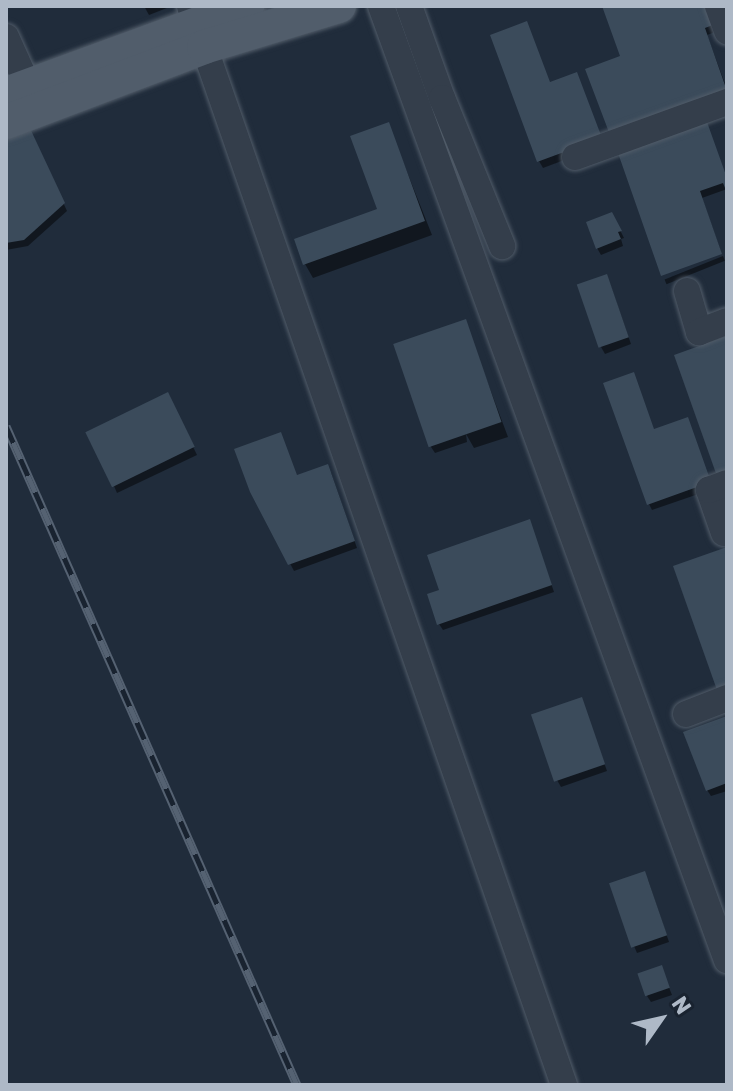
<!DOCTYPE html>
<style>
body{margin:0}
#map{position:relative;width:733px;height:1091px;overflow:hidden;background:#202c3b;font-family:Rubik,sans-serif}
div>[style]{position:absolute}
.shadow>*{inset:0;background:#0007;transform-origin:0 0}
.building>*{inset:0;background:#3b4b5b;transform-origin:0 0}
.roads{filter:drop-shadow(0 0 2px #515c69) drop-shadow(0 0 2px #515c69)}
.minor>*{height:26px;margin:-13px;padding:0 13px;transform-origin:13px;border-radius:13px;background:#343e4b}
.major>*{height:34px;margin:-17px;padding:0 17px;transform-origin:17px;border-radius:17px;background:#515d6b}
.rail>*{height:9px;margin-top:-4.5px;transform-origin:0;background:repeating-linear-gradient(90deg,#192330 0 18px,#556272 0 36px);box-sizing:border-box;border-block:2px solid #556272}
span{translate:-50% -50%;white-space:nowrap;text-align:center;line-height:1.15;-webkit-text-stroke:8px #192330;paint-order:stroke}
.frame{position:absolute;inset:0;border:8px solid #aeb9c7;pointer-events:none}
.north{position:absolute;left:621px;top:979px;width:80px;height:80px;-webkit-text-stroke:6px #192330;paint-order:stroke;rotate:56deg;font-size:22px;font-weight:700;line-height:32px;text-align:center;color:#aeb9c7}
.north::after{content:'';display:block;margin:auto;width:28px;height:36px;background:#aeb9c7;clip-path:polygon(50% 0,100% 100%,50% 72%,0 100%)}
</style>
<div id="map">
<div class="shadow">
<i style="clip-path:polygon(144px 6px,172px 6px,149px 15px)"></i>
<i style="clip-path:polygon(604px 6px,712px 6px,721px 30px,707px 35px,727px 89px,727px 99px,623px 57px)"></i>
<i style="clip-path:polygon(550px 84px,604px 145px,543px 168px,539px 161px)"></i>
<i style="clip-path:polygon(388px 124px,432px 235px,313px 278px,305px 264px,379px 210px)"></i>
<i style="clip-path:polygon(706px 124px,727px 179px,727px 189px,702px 198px,721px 252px,662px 273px)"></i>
<i style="clip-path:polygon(31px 133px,67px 211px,28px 246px,6px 250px,6px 136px)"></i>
<i style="clip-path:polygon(612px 214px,624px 238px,621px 239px,623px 246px,601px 255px,597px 248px)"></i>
<i style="left:723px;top:256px;width:5px;height:63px;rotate:68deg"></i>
<i style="clip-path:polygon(610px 284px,631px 344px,605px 354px,601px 347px)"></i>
<i style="clip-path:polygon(465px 322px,508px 437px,474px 448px,466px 434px,467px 442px,435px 453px,431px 447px)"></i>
<i style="clip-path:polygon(171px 401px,197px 455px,117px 493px,114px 486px)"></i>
<i style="clip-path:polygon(654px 431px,713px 489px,652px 510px,649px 504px)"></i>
<i style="clip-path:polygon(331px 473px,357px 548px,294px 571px,252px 491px,297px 477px)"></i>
<i style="clip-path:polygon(532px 528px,554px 592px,443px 630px,439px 624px,442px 591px)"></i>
<i style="clip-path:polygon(584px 706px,607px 771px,561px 787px,557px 780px)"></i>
<i style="clip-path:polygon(727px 718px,727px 791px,711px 796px,707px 790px)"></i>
<i style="clip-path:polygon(648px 880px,669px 942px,637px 953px,634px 946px)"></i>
<i style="clip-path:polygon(664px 975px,672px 995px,651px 1002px,647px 996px)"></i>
</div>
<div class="building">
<i style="clip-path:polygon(602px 6px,712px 6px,718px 23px,705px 28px,727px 91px,610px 135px,585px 69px,620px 56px)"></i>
<i style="clip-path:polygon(527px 21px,550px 82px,577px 72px,602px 138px,537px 162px,490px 35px)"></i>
<i style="clip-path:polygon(389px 122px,425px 221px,303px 265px,294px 239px,377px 209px,350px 136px)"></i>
<i style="clip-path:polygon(707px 122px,727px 178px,727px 193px,723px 183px,700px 191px,722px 254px,661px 276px,618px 153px)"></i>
<i style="clip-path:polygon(28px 124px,65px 203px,24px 240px,6px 243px,6px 133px)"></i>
<i style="clip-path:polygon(612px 212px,622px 231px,618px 232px,621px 239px,596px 249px,586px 222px)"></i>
<i style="left:607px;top:274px;width:67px;height:32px;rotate:71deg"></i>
<i style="left:466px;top:319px;width:109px;height:77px;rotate:71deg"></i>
<i style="clip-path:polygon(727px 336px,727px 476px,718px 479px,674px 355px)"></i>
<i style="clip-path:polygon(634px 372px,654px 429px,688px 417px,711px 482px,647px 505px,603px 383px)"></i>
<i style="left:168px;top:392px;width:61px;height:92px;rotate:64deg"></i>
<i style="clip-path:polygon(281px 432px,297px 475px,328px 464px,355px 541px,288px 565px,250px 492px,234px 449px)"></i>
<i style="clip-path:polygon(530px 519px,552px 585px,437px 625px,427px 594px,439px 590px,427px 555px)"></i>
<i style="clip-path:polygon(727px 547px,727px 687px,717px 690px,673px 566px)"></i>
<i style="left:582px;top:697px;width:71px;height:54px;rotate:71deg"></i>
<i style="clip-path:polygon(727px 716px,727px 783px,706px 791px,683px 732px)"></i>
<i style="left:645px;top:871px;width:68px;height:38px;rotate:71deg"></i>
<i style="left:662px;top:965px;width:24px;height:26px;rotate:71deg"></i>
</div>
<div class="roads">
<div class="minor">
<i style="left:190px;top:6px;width:1142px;rotate:70.88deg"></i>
<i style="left:381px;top:6px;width:1015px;rotate:70.07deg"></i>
<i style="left:409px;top:6px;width:98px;rotate:70.3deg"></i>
<i style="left:442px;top:98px;width:160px;rotate:67.9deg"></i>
<i style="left:718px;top:6px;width:27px;rotate:70deg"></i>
<i style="left:6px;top:37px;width:54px;rotate:65.8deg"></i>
<i style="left:575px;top:157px;width:162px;rotate:-19.9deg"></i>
<i style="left:687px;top:291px;width:43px;rotate:73.7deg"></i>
<i style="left:699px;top:332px;width:30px;rotate:-21deg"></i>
<i style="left:724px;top:533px;width:46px;rotate:-109.2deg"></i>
<i style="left:709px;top:490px;width:19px;rotate:-21deg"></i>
<i style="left:686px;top:714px;width:44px;rotate:-21.3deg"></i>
</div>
<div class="major">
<i style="left:6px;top:94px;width:257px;rotate:-20.1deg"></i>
<i style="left:6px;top:122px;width:212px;rotate:-20.7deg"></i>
<i style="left:204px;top:47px;width:141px;rotate:-16.9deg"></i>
</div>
</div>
<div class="rail">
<i style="left:6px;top:426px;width:720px;rotate:66.17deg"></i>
</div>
<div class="frame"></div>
<div class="north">N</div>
</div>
